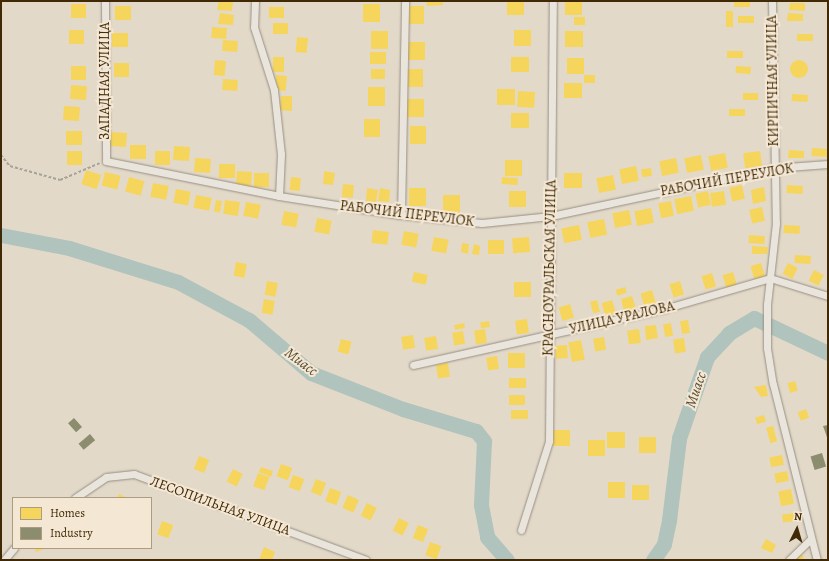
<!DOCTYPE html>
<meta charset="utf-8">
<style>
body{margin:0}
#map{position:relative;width:829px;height:561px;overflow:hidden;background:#e3d9c9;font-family:Alegreya,serif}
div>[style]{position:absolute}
.homes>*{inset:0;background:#f6d55c;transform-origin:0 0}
.round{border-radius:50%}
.industry>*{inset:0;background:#8c8c6e;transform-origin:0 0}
.river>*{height:15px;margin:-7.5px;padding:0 7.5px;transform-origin:7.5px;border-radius:7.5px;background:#b0c3bc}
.path>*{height:1.5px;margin-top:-0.75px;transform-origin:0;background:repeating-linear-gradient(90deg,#a8a399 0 3px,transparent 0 5px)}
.roads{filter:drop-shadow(0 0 1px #978f81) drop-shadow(0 0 1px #978f81)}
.minor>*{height:7px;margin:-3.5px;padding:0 3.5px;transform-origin:3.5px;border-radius:3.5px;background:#e9e4dc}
span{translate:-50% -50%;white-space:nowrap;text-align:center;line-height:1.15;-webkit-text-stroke:4px #f4e8d5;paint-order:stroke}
.street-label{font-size:14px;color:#412905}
.water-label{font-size:15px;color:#574d32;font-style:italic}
.frame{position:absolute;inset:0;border:2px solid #412905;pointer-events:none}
.legend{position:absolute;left:12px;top:497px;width:140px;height:52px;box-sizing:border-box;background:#f4e8d5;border:1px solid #ac9c82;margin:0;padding:5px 7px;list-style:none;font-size:12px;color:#412905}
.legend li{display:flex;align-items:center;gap:8px;height:20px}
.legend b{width:20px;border:1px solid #ac9c82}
.north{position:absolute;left:777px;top:509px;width:40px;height:40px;-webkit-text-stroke:3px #f4e8d5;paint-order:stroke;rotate:5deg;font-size:11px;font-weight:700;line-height:16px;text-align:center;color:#412905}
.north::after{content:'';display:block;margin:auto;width:14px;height:18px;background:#412905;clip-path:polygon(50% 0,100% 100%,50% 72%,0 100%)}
</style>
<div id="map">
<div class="homes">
<i style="clip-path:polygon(219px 1px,233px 1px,232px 11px,217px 10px)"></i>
<i style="clip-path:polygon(426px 1px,443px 1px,443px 5px,427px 6px)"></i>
<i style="left:507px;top:1px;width:17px;height:14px"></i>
<i style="left:565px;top:1px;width:17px;height:14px"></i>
<i style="left:734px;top:1px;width:16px;height:6px"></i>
<i style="clip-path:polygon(790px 3px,805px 3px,805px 11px,789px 10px)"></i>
<i style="left:71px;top:4px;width:15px;height:14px"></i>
<i style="left:363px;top:4px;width:17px;height:18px"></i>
<i style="left:115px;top:6px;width:16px;height:14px"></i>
<i style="left:407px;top:6px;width:17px;height:18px"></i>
<i style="left:269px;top:7px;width:15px;height:11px"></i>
<i style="left:726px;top:11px;width:7px;height:16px"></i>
<i style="clip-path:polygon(220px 13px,234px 15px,233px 25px,218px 24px)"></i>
<i style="clip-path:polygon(788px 13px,803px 14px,803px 21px,787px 21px)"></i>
<i style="left:738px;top:16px;width:16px;height:7px"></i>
<i style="left:574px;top:17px;width:11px;height:8px"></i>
<i style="left:273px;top:23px;width:15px;height:11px"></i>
<i style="left:212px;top:27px;width:15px;height:11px;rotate:4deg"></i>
<i style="left:69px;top:30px;width:15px;height:14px"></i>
<i style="left:514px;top:30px;width:17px;height:16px"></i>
<i style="left:371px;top:31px;width:17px;height:18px"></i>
<i style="left:565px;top:31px;width:18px;height:16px"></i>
<i style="left:112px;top:33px;width:16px;height:14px"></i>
<i style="left:797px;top:34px;width:16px;height:7px"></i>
<i style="left:297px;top:37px;width:11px;height:15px;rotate:5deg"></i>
<i style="left:223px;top:40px;width:15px;height:11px;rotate:4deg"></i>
<i style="left:408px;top:42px;width:17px;height:18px"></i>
<i style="left:727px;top:51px;width:16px;height:7px"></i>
<i style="left:386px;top:52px;width:12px;height:16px;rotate:90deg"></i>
<i style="left:273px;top:57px;width:11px;height:15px"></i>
<i style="left:511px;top:57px;width:18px;height:15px"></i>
<i style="left:584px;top:58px;width:16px;height:17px;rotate:90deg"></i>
<i style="left:215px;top:60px;width:11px;height:15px;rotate:5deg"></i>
<i class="round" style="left:790px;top:60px;width:18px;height:18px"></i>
<i style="left:114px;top:63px;width:15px;height:14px"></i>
<i style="left:71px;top:66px;width:15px;height:14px"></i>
<i style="left:736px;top:66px;width:15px;height:7px;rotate:4deg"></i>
<i style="left:371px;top:69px;width:14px;height:10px"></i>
<i style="left:407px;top:69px;width:16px;height:18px"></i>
<i style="left:276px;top:75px;width:11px;height:15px;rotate:5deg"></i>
<i style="left:584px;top:75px;width:11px;height:8px"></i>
<i style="left:223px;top:79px;width:15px;height:11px;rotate:4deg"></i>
<i style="left:564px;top:83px;width:18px;height:15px"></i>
<i style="left:71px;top:85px;width:16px;height:14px;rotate:4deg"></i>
<i style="left:385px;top:87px;width:19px;height:17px;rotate:90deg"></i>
<i style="left:497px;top:89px;width:18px;height:16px"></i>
<i style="left:518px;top:91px;width:17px;height:16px;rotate:3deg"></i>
<i style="left:743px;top:93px;width:15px;height:7px"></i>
<i style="left:792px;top:94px;width:16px;height:7px;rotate:4deg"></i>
<i style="clip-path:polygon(281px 96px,292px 96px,292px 111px,280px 110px)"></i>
<i style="left:407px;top:99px;width:17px;height:18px"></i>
<i style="left:64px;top:106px;width:16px;height:14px;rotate:4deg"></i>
<i style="left:729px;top:109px;width:16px;height:7px"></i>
<i style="left:511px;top:113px;width:18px;height:15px"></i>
<i style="left:364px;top:119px;width:16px;height:18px"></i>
<i style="left:426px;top:126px;width:18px;height:16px;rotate:90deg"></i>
<i style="left:66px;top:131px;width:16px;height:14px"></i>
<i style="left:111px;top:132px;width:16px;height:14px;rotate:4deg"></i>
<i style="left:130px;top:145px;width:16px;height:14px"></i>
<i style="left:174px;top:146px;width:16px;height:14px;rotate:4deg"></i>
<i style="left:812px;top:148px;width:16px;height:8px;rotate:4deg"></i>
<i style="clip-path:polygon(789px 150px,804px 151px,804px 158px,788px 158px)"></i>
<i style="left:67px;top:151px;width:15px;height:14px"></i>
<i style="left:155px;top:151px;width:15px;height:14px"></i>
<i style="left:760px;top:151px;width:15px;height:17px;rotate:82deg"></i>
<i style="left:725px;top:153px;width:15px;height:17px;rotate:79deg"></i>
<i style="left:701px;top:155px;width:15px;height:17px;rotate:79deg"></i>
<i style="left:195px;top:158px;width:16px;height:14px;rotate:4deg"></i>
<i style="left:676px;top:158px;width:15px;height:17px;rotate:79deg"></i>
<i style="left:505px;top:160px;width:17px;height:16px"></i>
<i style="left:219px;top:164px;width:16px;height:14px"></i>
<i style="left:636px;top:166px;width:15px;height:17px;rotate:79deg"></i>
<i style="left:651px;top:168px;width:8px;height:10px;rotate:83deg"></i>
<i style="left:86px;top:170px;width:16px;height:15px;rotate:18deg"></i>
<i style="left:237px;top:171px;width:15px;height:14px;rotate:4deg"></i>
<i style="clip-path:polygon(324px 171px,335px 173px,333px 185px,323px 184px)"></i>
<i style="left:105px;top:172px;width:16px;height:14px;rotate:14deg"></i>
<i style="left:254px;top:173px;width:15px;height:14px"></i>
<i style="left:564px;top:173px;width:18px;height:15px"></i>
<i style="left:613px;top:175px;width:15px;height:17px;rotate:79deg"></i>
<i style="left:129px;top:177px;width:16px;height:15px;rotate:15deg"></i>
<i style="left:291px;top:177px;width:10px;height:13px;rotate:6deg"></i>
<i style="left:502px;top:177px;width:16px;height:7px;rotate:4deg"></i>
<i style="left:153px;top:183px;width:16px;height:14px;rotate:11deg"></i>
<i style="left:343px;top:184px;width:11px;height:13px;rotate:5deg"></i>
<i style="left:742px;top:185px;width:14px;height:13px;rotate:78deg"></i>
<i style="left:787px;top:185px;width:16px;height:8px;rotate:4deg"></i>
<i style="clip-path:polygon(764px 187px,766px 201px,753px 204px,751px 190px)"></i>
<i style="clip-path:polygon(367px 188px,378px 190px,376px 203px,366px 201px)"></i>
<i style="clip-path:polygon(380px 188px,390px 190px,389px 202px,378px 201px)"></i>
<i style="left:409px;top:188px;width:17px;height:18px"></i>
<i style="left:176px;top:189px;width:15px;height:14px;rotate:11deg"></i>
<i style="left:526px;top:191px;width:16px;height:17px;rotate:90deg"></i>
<i style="left:708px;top:191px;width:14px;height:13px;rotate:78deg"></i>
<i style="left:724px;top:191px;width:14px;height:14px;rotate:82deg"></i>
<i style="left:196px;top:195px;width:16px;height:13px;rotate:11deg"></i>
<i style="left:443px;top:195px;width:17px;height:18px"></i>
<i style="left:691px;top:196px;width:15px;height:17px;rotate:79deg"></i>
<i style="left:216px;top:200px;width:6px;height:12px;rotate:9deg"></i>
<i style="left:225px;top:200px;width:15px;height:14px;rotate:8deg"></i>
<i style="left:671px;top:201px;width:15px;height:13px;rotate:79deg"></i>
<i style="left:246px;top:202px;width:15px;height:14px;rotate:11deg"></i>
<i style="left:762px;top:207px;width:14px;height:13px;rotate:78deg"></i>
<i style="left:651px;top:208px;width:15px;height:17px;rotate:79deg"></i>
<i style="left:629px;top:210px;width:15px;height:17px;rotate:79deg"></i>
<i style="left:284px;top:211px;width:15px;height:14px;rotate:11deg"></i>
<i style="left:317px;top:218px;width:15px;height:14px;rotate:11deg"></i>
<i style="left:604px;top:219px;width:16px;height:17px;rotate:79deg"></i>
<i style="left:579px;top:225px;width:15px;height:18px;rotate:79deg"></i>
<i style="left:784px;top:225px;width:16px;height:8px;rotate:4deg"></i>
<i style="left:373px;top:230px;width:16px;height:13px;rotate:7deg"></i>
<i style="left:404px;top:231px;width:15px;height:14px;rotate:11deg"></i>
<i style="left:749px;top:235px;width:16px;height:8px;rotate:4deg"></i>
<i style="left:434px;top:237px;width:15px;height:14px;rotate:11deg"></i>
<i style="left:529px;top:237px;width:15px;height:17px;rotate:86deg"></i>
<i style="left:488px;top:240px;width:16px;height:14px"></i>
<i style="clip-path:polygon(462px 243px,469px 244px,468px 254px,461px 252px)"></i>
<i style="clip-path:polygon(474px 244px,480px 246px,479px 255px,472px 254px)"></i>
<i style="clip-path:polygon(752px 246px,768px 247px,767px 254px,752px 254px)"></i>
<i style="left:795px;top:255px;width:16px;height:8px;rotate:4deg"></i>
<i style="left:236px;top:262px;width:11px;height:14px;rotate:10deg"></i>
<i style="left:761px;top:263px;width:14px;height:11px;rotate:73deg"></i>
<i style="left:788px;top:263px;width:11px;height:12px;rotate:27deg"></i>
<i style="left:814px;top:270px;width:11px;height:12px;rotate:27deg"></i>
<i style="left:414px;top:272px;width:14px;height:10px;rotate:12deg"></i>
<i style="left:733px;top:272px;width:14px;height:11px;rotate:73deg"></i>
<i style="left:712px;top:273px;width:14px;height:11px;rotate:73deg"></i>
<i style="left:267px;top:281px;width:11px;height:14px;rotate:10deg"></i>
<i style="left:680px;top:281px;width:14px;height:11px;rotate:73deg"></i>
<i style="left:514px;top:282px;width:17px;height:15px"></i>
<i style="left:625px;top:287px;width:6px;height:10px;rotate:72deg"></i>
<i style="left:652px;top:290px;width:14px;height:12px;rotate:73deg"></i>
<i style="clip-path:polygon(632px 296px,636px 308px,624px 312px,621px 299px)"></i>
<i style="left:264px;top:299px;width:11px;height:14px;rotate:10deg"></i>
<i style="left:597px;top:300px;width:12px;height:7px;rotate:76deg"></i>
<i style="left:612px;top:300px;width:14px;height:11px;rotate:73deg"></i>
<i style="left:570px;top:304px;width:14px;height:12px;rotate:73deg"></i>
<i style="left:527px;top:319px;width:14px;height:12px;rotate:82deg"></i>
<i style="left:688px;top:320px;width:13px;height:8px;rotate:81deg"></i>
<i style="left:489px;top:321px;width:6px;height:9px;rotate:81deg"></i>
<i style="left:464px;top:323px;width:5px;height:10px;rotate:79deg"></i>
<i style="left:671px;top:323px;width:13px;height:8px;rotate:81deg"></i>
<i style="clip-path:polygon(656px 325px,658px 338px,646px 340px,645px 326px)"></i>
<i style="left:485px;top:329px;width:14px;height:11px;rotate:82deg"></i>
<i style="left:639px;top:329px;width:14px;height:12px;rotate:82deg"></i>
<i style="left:463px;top:331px;width:13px;height:11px;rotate:81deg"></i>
<i style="left:413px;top:335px;width:13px;height:12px;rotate:81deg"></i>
<i style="left:436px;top:336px;width:13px;height:12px;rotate:81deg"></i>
<i style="left:604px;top:337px;width:13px;height:11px;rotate:81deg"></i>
<i style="left:684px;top:338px;width:14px;height:11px;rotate:82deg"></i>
<i style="left:341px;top:339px;width:11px;height:13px;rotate:15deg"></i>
<i style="left:581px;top:340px;width:20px;height:13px;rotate:79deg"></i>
<i style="left:567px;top:345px;width:13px;height:12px;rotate:86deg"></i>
<i style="left:508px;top:353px;width:17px;height:15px"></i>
<i style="left:497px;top:356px;width:13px;height:11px;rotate:81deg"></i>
<i style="left:448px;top:363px;width:14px;height:12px;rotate:82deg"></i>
<i style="left:509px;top:378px;width:17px;height:10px"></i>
<i style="left:795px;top:381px;width:10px;height:8px;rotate:73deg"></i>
<i style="clip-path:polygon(766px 385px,768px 396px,761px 397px,754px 387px)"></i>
<i style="left:509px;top:395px;width:16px;height:10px"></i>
<i style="left:806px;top:409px;width:9px;height:9px;rotate:69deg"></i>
<i style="left:511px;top:410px;width:17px;height:9px"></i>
<i style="left:764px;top:415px;width:7px;height:9px;rotate:74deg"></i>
<i style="left:773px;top:426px;width:16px;height:7px;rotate:75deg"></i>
<i style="left:553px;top:430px;width:17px;height:16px"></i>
<i style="left:607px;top:432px;width:18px;height:16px"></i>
<i style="left:639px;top:437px;width:17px;height:16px"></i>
<i style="left:588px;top:440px;width:17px;height:16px"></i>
<i style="left:782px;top:455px;width:10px;height:13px;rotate:79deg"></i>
<i style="left:199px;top:456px;width:11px;height:14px;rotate:22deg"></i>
<i style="left:281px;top:464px;width:12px;height:13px;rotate:20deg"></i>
<i style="clip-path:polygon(261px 467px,273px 471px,271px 477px,259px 472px)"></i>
<i style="left:233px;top:469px;width:11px;height:14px;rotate:27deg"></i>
<i style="left:787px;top:471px;width:10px;height:13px;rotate:79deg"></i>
<i style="left:258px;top:473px;width:12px;height:14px;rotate:20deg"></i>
<i style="left:293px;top:475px;width:12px;height:13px;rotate:20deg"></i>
<i style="left:316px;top:479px;width:11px;height:14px;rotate:22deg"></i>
<i style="left:608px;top:482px;width:17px;height:16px"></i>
<i style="left:632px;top:485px;width:17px;height:15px"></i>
<i style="left:330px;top:488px;width:12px;height:14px;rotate:20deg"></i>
<i style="left:791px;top:489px;width:15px;height:13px;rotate:79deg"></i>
<i style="clip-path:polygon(119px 494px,128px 498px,117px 498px)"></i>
<i style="left:348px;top:495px;width:12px;height:14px;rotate:24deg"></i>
<i style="left:367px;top:503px;width:11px;height:14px;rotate:27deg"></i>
<i style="left:795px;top:513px;width:8px;height:13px;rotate:83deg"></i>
<i style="left:399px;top:518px;width:11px;height:14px;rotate:27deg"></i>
<i style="left:162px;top:521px;width:12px;height:14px;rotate:20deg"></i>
<i style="left:418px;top:525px;width:11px;height:14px;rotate:22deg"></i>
<i style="clip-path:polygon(766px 539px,776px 545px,772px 553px,761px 548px)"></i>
<i style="left:430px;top:542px;width:12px;height:14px;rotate:20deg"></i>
<i style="clip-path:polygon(264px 547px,275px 552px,272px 560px,259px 560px)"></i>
<i style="clip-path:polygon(35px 548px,47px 548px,36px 552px)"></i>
<i style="clip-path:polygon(803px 555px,804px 560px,792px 560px,791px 558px)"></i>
</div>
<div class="industry">
<i style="left:74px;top:418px;width:12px;height:8px;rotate:48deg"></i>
<i style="clip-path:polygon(828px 425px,828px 440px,823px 426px)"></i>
<i style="left:90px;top:434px;width:8px;height:15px;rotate:50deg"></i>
<i style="left:822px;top:453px;width:14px;height:12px;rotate:73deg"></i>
</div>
<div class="river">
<i style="left:1px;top:235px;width:69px;rotate:10.8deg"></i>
<i style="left:69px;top:248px;width:114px;rotate:17.3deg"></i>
<i style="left:178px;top:282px;width:81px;rotate:28.2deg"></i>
<i style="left:249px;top:320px;width:82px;rotate:40.5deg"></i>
<i style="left:311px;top:373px;width:99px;rotate:21.4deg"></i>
<i style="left:403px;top:409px;width:76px;rotate:16.8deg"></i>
<i style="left:476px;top:431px;width:13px;rotate:51deg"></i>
<i style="left:484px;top:441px;width:64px;rotate:92.7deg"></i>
<i style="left:481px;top:505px;width:33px;rotate:79deg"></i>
<i style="left:487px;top:537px;width:30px;rotate:49deg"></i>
<i style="left:653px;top:560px;width:19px;rotate:-55deg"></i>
<i style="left:664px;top:544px;width:25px;rotate:-78deg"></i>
<i style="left:669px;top:520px;width:83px;rotate:-83deg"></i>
<i style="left:679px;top:438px;width:86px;rotate:-70.9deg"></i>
<i style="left:707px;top:357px;width:33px;rotate:-47deg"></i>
<i style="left:729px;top:333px;width:29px;rotate:-31deg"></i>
<i style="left:754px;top:318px;width:82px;rotate:25.3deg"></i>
</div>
<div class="path">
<i style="left:1px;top:155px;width:14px;rotate:51deg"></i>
<i style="left:10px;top:166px;width:52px;rotate:15.6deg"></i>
<i style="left:60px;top:180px;width:43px;rotate:-23deg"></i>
</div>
<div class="roads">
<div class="minor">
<i style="left:105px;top:1px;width:160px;rotate:89.6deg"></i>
<i style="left:106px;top:161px;width:177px;rotate:11.4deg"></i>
<i style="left:279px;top:196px;width:123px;rotate:8.9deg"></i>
<i style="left:401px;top:215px;width:81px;rotate:5.6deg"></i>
<i style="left:482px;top:223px;width:69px;rotate:-5.8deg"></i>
<i style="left:551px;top:216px;width:228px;rotate:-12.1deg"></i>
<i style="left:774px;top:168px;width:54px;rotate:-4.2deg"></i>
<i style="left:255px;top:1px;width:26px;rotate:92deg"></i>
<i style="left:254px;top:27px;width:66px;rotate:72.4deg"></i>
<i style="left:274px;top:90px;width:64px;rotate:83.8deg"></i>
<i style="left:281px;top:154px;width:42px;rotate:92.7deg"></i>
<i style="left:772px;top:1px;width:222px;rotate:89deg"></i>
<i style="left:776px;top:223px;width:81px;rotate:96.3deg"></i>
<i style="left:767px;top:304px;width:44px;rotate:90deg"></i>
<i style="left:767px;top:348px;width:36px;rotate:81deg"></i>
<i style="left:773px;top:384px;width:181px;rotate:76deg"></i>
<i style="left:401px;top:215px;width:214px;rotate:-88.9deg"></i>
<i style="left:413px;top:365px;width:260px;rotate:-12.6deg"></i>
<i style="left:667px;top:308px;width:107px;rotate:-16.2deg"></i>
<i style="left:770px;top:278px;width:61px;rotate:17.2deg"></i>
<i style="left:75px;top:498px;width:37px;rotate:-34deg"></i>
<i style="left:106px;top:477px;width:28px;rotate:-6deg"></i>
<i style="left:134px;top:474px;width:247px;rotate:20.3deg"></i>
<i style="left:521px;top:530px;width:93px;rotate:-72.5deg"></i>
<i style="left:549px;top:441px;width:440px;rotate:-89.5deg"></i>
<i style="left:4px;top:560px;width:16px;rotate:-50deg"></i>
<i style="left:789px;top:560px;width:29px;rotate:-44deg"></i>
</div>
</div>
<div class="street-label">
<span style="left:105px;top:81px;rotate:-90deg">ЗАПАДНАЯ УЛИЦА</span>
<span style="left:773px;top:81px;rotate:-91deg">КИРПИЧНАЯ УЛИЦА</span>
<span style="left:727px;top:180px;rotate:-10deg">РАБОЧИЙ ПЕРЕУЛОК</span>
<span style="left:407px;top:214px;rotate:7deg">РАБОЧИЙ ПЕРЕУЛОК</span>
<span style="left:550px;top:268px;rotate:-89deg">КРАСНОУРАЛЬСКАЯ УЛИЦА</span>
<span style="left:622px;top:318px;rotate:-13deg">УЛИЦА УРАЛОВА</span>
<span style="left:220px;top:506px;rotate:20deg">ЛЕСОПИЛЬНАЯ УЛИЦА</span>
</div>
<div class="water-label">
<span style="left:301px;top:362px;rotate:37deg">Миасс</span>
<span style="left:696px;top:390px;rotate:-71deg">Миасс</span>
</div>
<div class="frame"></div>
<ul class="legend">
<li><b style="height:11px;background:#f6d55c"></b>Homes</li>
<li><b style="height:11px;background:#8c8c6e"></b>Industry</li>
</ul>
<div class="north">N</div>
</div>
